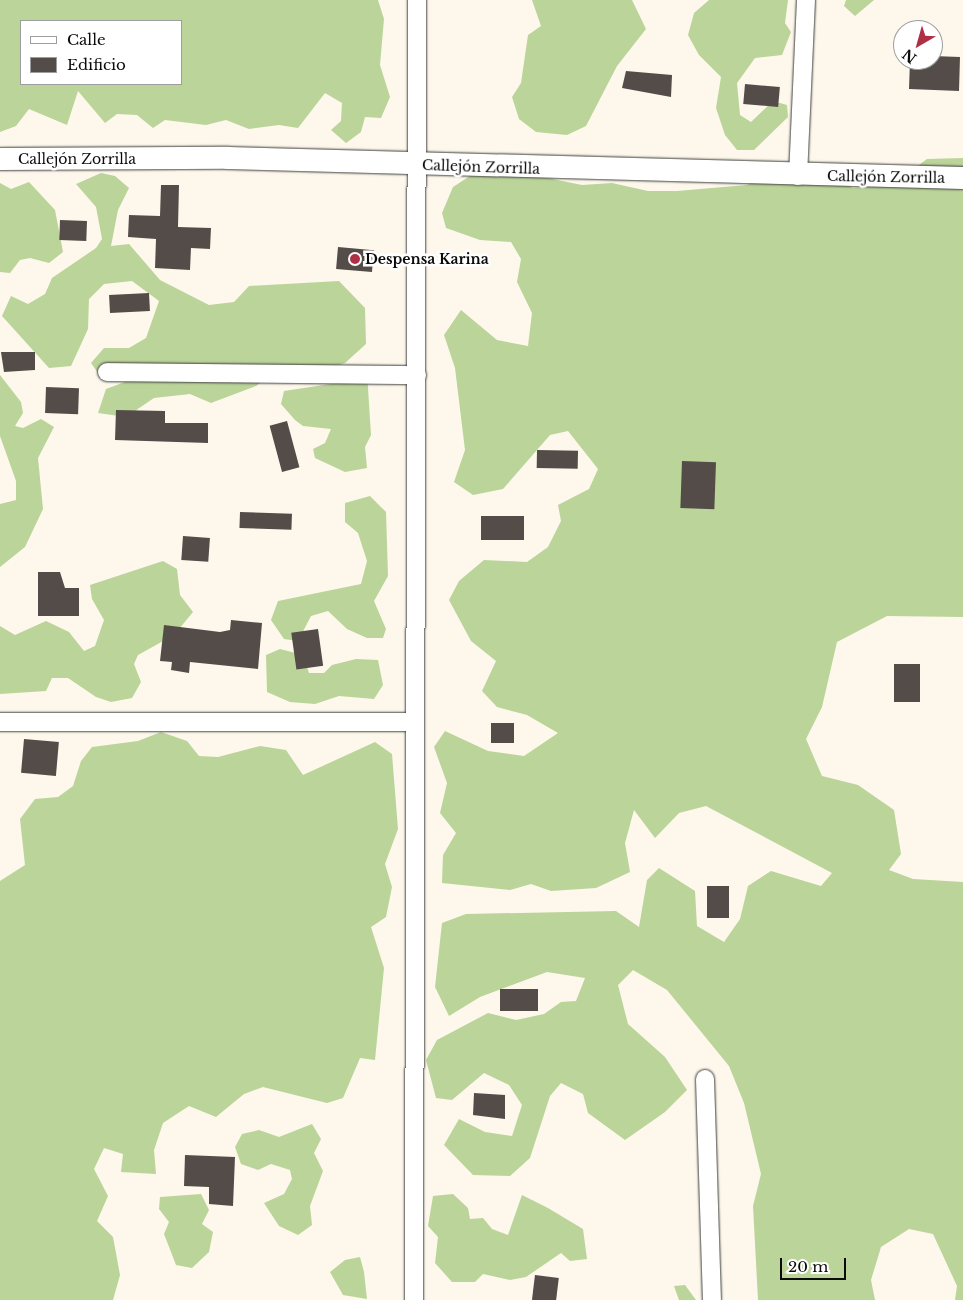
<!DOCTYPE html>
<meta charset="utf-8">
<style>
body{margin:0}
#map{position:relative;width:963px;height:1300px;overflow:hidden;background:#fdf8eb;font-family:"Libre Baskerville",serif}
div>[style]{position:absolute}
.forest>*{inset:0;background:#bbd499}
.building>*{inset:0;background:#534c49;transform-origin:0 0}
.roads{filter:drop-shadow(0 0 1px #3e3e3e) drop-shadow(0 0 1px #3e3e3e)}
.minor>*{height:18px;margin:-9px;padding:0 9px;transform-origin:9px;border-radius:9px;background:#fff}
.tertiary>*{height:22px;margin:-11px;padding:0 11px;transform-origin:11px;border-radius:11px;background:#fff}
.dots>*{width:14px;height:14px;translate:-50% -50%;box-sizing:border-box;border:2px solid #fff;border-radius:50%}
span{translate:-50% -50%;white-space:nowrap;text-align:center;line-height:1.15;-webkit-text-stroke:5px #fff;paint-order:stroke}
.street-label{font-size:14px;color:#0b0b0b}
.poi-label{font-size:14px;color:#0b0b0b;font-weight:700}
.left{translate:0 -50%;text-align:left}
.legend{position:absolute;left:20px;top:20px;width:162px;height:65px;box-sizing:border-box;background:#fff;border:1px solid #9d9d9d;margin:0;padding:6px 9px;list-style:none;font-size:15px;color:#0b0b0b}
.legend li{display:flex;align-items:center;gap:10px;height:25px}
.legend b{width:25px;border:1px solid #9d9d9d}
.north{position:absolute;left:893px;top:20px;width:50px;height:50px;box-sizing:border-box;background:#fff;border:1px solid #9d9d9d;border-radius:50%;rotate:218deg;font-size:14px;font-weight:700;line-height:20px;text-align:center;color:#0b0b0b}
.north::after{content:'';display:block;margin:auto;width:18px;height:22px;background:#af3045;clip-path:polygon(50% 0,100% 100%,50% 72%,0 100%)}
.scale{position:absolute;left:780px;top:1258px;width:66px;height:22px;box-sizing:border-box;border:2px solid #0b0b0b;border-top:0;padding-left:6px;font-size:15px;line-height:18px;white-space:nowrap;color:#0b0b0b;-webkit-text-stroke:4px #fff;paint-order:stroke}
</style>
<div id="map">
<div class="forest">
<i style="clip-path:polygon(evenodd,0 0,378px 0,384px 19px,380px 65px,390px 97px,381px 118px,365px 117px,361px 132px,346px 143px,331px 130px,341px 121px,342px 103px,325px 93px,298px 128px,279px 125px,249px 129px,226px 120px,206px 125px,165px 120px,153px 128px,137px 115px,117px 114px,105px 123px,78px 91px,67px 125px,29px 109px,16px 126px,0 132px,0 0,21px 21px,181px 21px,181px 84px,21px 84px,21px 21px)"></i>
<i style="clip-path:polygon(532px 0,632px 0,646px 29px,617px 66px,586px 126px,567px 135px,536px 132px,519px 119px,512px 97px,521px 83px,528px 35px,541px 26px)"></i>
<i style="clip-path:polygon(709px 0,788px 0,785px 23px,791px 32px,782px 55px,755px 58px,737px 83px,740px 115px,751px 122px,773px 101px,787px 105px,788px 117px,754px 150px,737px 150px,725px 135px,716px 108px,721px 77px,699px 55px,688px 35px,694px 13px)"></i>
<i style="clip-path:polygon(846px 0,874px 0,855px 16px,844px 6px)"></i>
<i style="clip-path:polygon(963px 158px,963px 617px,887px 616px,837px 642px,822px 707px,806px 739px,822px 776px,858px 785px,894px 810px,901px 854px,889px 870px,913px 879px,963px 882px,963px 1300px,955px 1300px,957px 1286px,933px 1234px,909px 1229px,881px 1247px,871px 1280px,875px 1300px,758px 1300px,753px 1206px,761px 1174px,744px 1103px,729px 1066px,667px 990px,633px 970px,618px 985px,628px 1024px,665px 1057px,687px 1090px,665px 1112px,625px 1140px,588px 1113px,583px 1094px,561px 1083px,550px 1096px,530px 1158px,510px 1176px,473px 1175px,444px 1145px,459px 1119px,485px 1132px,512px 1136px,522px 1105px,509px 1085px,484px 1073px,452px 1100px,436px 1098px,426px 1060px,437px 1040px,488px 1013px,516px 1020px,544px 1014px,561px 1002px,576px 1001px,585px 978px,547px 972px,480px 997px,449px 1016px,435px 987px,442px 923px,466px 914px,616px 911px,639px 927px,647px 880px,659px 868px,695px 891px,697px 926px,724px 942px,740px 919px,748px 886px,771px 871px,821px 886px,832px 873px,706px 806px,679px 813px,655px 838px,634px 810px,625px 843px,630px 872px,596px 888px,551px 891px,531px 884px,510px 890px,442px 883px,443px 855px,456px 833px,440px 813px,447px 783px,434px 747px,445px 731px,488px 751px,524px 756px,558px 733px,527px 715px,497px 707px,482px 691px,496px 661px,471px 641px,449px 600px,459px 581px,484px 560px,527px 562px,548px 547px,561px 521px,558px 505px,589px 489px,598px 469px,568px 431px,550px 435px,503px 489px,473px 495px,454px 482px,465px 450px,455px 368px,444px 335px,461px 310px,497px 340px,528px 346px,532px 313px,517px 282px,521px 259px,511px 242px,480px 240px,446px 228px,442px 213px,453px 187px,470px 176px,543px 177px,582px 185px,612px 183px,648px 191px,677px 191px,747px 185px,786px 163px,818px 167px,853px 188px,892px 185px,927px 159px)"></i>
<i style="clip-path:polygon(101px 173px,115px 176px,129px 188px,118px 210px,111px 246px,129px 244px,160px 280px,209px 305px,234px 302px,249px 286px,339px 281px,365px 308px,366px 344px,345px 363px,317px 372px,276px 371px,256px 386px,211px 403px,190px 394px,154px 398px,126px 417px,98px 413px,106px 389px,133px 379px,130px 371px,103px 380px,91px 363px,104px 348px,129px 348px,146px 338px,159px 301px,132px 281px,104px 284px,89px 299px,88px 329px,71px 366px,49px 368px,2px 316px,11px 296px,28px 304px,45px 294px,52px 278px,96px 248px,102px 239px,96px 207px,76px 184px)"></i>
<i style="clip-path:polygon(29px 182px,55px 210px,63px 252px,49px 263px,30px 258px,20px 260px,10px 273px,0 272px,0 183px,11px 189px)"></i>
<i style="clip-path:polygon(367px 372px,371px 435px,365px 447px,367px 468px,345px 472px,315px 458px,313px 449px,325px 443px,331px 429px,303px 426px,295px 420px,281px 404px,284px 391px,337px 383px)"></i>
<i style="clip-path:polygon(0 375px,21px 402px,23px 413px,15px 426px,23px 428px,41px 419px,54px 427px,38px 458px,43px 509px,25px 547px,0 567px,0 504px,16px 500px,16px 481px,0 436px)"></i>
<i style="clip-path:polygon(370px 496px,386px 512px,388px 576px,374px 601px,386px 629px,383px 638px,367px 638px,347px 629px,328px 611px,311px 616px,298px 641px,284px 639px,271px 620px,278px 601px,361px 584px,367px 561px,358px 533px,345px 522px,345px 503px)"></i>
<i style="clip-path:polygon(163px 561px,177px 569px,180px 595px,193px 612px,174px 635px,138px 655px,134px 664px,141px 682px,132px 698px,111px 702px,96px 697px,68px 678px,52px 678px,46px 691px,0 694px,0 626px,15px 635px,46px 621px,69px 632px,84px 651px,95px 646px,104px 620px,92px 599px,90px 585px)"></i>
<i style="clip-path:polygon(280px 649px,303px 655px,309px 673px,324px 673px,332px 665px,356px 659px,378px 660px,383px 685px,374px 699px,339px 696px,315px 704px,290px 702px,267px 692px,266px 655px)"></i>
<i style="clip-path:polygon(161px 732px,187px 741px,199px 756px,218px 757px,260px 746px,286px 750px,303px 775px,375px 742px,392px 754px,398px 829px,385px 864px,392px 887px,386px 917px,371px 927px,384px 968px,375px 1060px,360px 1058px,343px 1098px,327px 1103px,263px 1087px,244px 1094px,216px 1117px,189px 1106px,163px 1123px,154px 1150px,156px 1174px,121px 1172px,123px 1154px,104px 1148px,94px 1169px,108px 1196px,97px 1221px,113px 1237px,120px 1275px,113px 1300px,0 1300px,0 881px,25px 865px,20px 819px,35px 799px,58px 797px,73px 786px,81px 761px,92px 747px,138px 741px)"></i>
<i style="clip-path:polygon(312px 1124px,321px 1139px,314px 1153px,323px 1171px,310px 1206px,312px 1225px,298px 1235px,279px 1226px,264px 1203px,284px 1194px,292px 1179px,290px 1170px,271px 1164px,258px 1170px,241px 1164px,235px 1147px,242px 1134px,259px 1130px,279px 1137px)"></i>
<i style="clip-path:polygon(201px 1194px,209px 1210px,202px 1224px,213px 1232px,209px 1252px,192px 1268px,176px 1265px,164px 1234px,169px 1222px,159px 1209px,160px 1197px)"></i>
<i style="clip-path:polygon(453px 1194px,468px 1208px,470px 1219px,483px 1218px,492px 1229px,508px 1235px,522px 1195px,548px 1208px,583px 1229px,587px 1259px,570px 1261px,561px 1253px,526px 1277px,510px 1280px,483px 1274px,475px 1282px,452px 1282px,435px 1263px,438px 1237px,428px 1226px,433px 1196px)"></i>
<i style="clip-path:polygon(360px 1257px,364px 1272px,367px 1299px,343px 1295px,330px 1272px,345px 1260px)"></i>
<i style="clip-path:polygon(685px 1285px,696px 1300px,679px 1300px,674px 1286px)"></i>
</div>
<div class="building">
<i style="clip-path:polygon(933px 56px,960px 57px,959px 91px,909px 89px,910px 60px,933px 60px)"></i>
<i style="clip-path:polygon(626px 71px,672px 75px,671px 97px,622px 88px)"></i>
<i style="left:745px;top:84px;width:35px;height:20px;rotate:5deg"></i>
<i style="clip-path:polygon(161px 185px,179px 185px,178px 227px,211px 228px,210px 249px,191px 248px,190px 270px,155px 268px,156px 239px,128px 237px,129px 215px,160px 216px)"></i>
<i style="left:60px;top:220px;width:27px;height:20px;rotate:2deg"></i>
<i style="left:338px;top:247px;width:36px;height:22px;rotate:5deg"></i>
<i style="left:149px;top:293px;width:18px;height:40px;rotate:87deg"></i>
<i style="clip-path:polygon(1px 352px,35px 352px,35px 370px,4px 372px)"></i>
<i style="left:46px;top:387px;width:33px;height:26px;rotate:2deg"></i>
<i style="clip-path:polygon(116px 410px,165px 411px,165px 423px,208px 423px,208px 443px,115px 440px)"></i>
<i style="left:287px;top:421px;width:48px;height:18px;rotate:75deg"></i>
<i style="left:537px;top:450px;width:41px;height:18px;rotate:1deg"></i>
<i style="left:682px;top:461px;width:34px;height:47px;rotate:2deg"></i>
<i style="left:240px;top:512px;width:52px;height:16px;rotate:2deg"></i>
<i style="left:481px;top:516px;width:43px;height:24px"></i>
<i style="left:183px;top:536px;width:27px;height:24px;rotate:4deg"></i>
<i style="clip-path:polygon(38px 572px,60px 572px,65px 588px,79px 588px,79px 616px,38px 616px)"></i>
<i style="clip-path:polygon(231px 620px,262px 623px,258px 669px,190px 662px,189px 673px,171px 670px,172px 662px,160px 661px,164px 625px,220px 632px,230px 630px)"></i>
<i style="left:318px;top:629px;width:37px;height:27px;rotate:82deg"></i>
<i style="left:894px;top:664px;width:26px;height:38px"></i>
<i style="left:491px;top:723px;width:23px;height:20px"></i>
<i style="left:24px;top:739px;width:35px;height:34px;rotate:5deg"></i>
<i style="left:707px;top:886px;width:22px;height:32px"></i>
<i style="left:500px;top:989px;width:38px;height:22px"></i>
<i style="clip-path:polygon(474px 1093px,505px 1095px,505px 1119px,473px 1115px)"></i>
<i style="clip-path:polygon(185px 1155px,235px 1157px,233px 1206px,209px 1204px,209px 1187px,184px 1186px)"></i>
<i style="left:535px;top:1275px;width:24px;height:25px;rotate:7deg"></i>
</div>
<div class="roads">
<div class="minor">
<i style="left:798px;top:176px;width:176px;rotate:-87.4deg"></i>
<i style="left:107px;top:372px;width:310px;rotate:0.6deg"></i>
<i style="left:0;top:722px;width:415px"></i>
<i style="left:705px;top:1079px;width:221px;rotate:88.2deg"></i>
<i style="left:414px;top:1300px;width:1300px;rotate:-89.87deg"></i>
</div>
<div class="tertiary">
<i style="left:0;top:159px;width:228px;rotate:-0.3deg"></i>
<i style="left:228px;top:158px;width:735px;rotate:1.56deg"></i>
</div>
</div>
<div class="dots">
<i style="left:355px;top:259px;background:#af3045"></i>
</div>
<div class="street-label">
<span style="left:77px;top:159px">Callejón Zorrilla</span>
<span style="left:481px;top:167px;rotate:2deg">Callejón Zorrilla</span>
<span style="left:886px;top:177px;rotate:1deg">Callejón Zorrilla</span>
</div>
<div class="poi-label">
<span class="left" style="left:365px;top:259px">Despensa Karina</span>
</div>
<ul class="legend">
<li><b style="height:6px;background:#fff"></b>Calle</li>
<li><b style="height:14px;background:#534c49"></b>Edificio</li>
</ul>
<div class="north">N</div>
<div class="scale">20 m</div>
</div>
